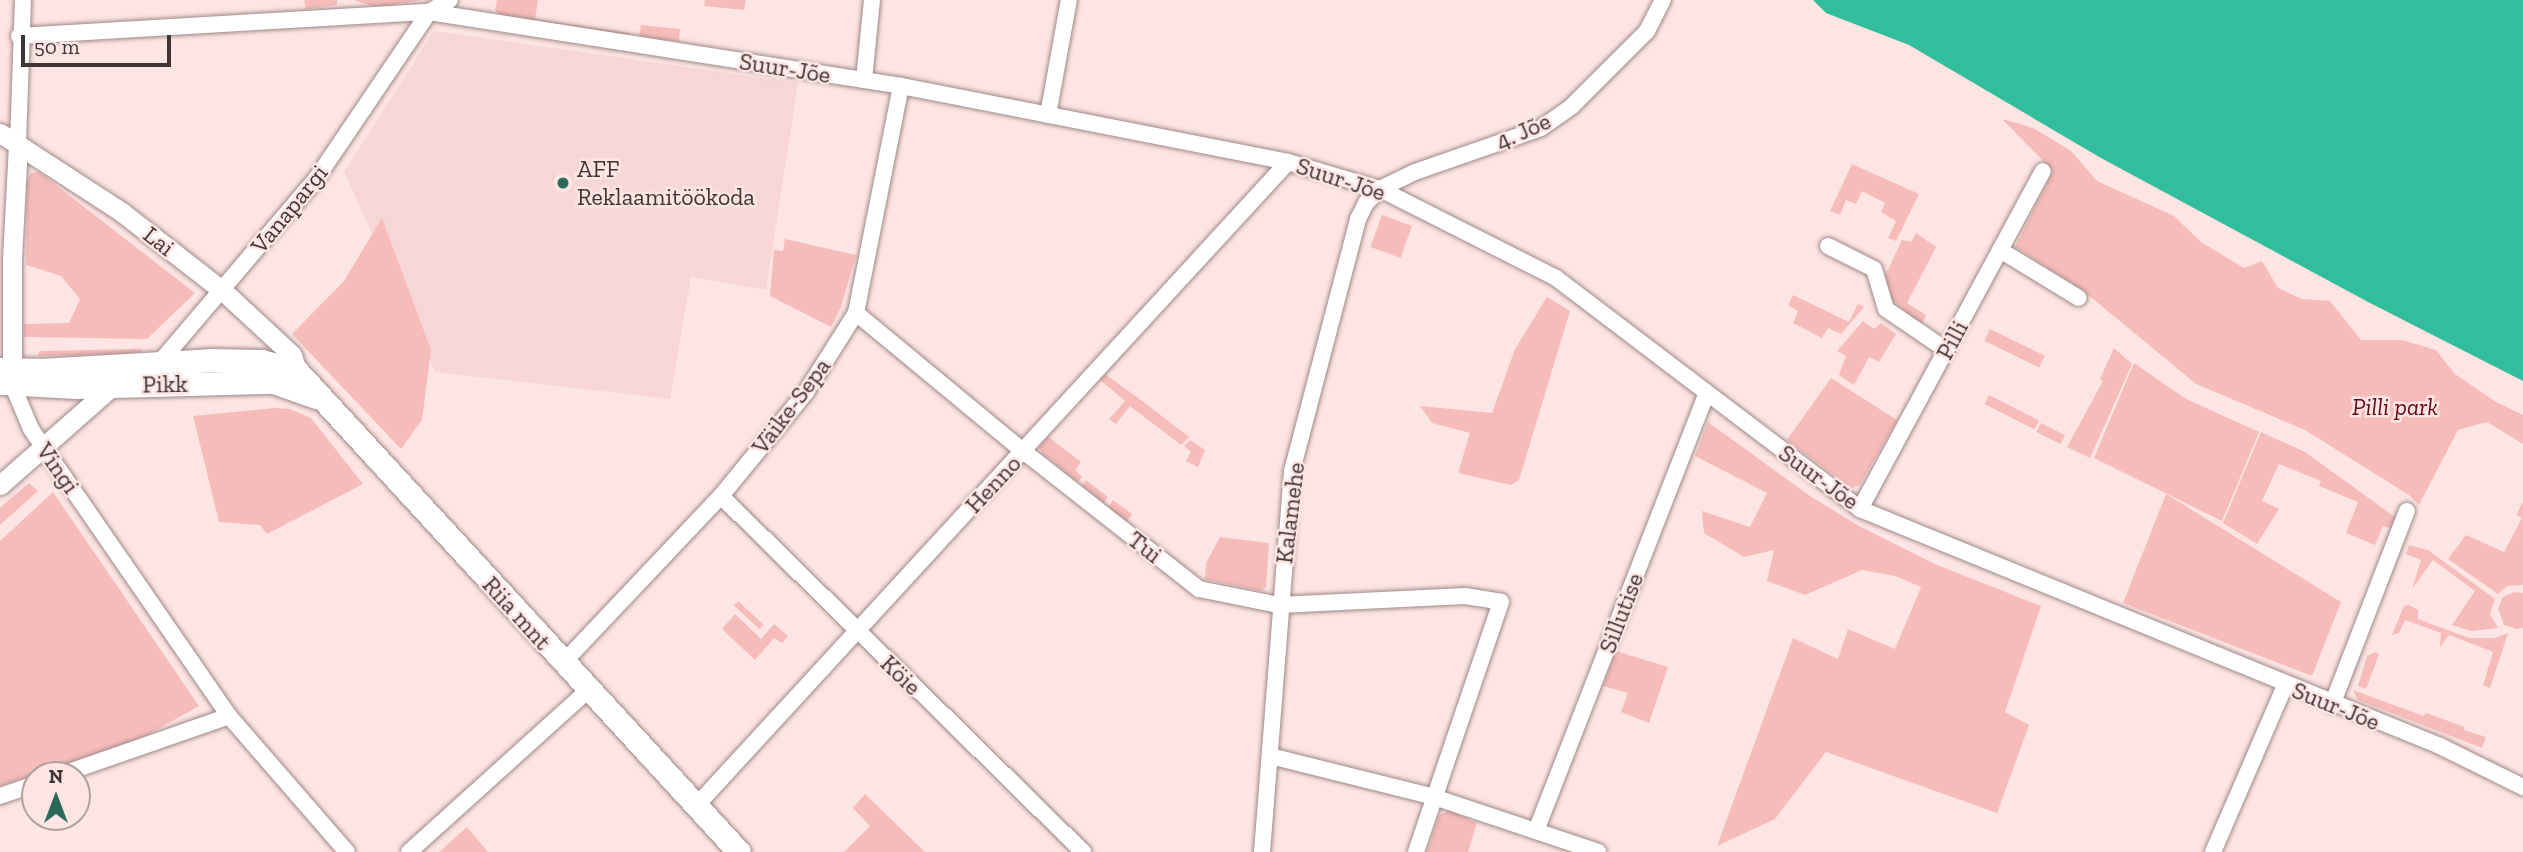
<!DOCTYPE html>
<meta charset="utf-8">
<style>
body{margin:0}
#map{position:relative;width:2523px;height:852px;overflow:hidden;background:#fde5e4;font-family:"Zilla Slab",serif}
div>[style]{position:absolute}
.built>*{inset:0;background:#f7d7d5}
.green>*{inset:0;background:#f6bcb9;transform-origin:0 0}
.water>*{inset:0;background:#32bd9d}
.roads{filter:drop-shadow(0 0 2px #9e8987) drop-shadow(0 0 2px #9e8987)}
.minor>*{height:16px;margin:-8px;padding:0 8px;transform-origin:8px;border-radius:8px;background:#fff}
.tertiary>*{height:19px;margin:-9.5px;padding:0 9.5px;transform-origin:9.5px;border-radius:9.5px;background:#fff}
.secondary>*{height:23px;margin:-11.5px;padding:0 11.5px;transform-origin:11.5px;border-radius:11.5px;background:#fff}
.dots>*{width:19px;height:19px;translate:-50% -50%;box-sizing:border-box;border:4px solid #fde5e4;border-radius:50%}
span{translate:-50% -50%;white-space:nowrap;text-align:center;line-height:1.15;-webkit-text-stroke:5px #fde5e4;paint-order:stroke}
.street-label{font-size:24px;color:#3e3534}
.poi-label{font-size:24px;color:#3e3534}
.left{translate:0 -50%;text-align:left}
.park-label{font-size:24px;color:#650814;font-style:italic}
.north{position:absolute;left:21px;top:761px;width:70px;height:70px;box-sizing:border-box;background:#fde5e4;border:2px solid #b19f9e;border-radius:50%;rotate:0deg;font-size:19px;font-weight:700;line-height:28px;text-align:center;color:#3e3534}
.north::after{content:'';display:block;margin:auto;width:24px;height:32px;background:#286959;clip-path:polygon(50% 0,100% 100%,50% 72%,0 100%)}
.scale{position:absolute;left:21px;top:35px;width:150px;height:32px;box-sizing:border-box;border:4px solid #3e3534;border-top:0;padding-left:9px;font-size:21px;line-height:24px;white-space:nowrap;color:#3e3534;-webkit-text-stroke:5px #fde5e4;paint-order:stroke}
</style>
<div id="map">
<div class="built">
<i style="clip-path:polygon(434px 31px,798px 83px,766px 290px,691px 277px,670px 399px,435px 372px,344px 172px)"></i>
</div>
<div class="green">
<i style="clip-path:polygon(304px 0,337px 0,337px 5px,306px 9px)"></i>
<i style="clip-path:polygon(353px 0,422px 0,376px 7px)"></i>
<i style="clip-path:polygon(497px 0,538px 0,535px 19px,630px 33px,629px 35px,503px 18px,495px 10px)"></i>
<i style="clip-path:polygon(705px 0,746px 0,744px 10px,704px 6px)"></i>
<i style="clip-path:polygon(641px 25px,680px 29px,679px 42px,639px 36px)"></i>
<i style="clip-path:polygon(2002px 119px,2033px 128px,2070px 150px,2097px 181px,2174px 216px,2201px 242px,2244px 268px,2262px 261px,2278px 288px,2302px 299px,2330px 301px,2361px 340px,2402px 340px,2436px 350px,2455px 374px,2496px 402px,2523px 415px,2523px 444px,2487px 422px,2458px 430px,2419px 505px,2409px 495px,2305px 430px,2196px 384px,2081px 289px,2015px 247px,2053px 171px)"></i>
<i style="clip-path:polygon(1852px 164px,1919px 194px,1896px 241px,1888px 238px,1896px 221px,1881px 212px,1885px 203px,1862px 191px,1856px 204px,1846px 200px,1840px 215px,1830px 211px)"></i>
<i style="clip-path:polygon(39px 172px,195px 293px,147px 339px,24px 337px,24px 324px,69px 323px,80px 299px,61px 276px,26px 265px,27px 181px,31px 173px)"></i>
<i style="left:1382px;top:215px;width:32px;height:34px;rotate:20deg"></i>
<i style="clip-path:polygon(382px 218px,431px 350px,422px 420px,401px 449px,292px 334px,344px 281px)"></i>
<i style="clip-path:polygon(1916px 233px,1936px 247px,1907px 303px,1926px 315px,1922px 324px,1888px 297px,1885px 276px,1902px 240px,1911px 242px)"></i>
<i style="clip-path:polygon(785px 239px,856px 255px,841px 307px,831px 327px,770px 296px,774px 250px,783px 251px)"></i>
<i style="clip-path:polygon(1793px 295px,1849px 322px,1858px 304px,1864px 307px,1841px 334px,1828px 328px,1822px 338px,1793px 323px,1798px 311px,1788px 305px)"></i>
<i style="clip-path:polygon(1547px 297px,1570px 311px,1519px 480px,1511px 485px,1458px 473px,1470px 433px,1432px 423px,1420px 406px,1492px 413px,1515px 349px)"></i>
<i style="clip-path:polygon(1863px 321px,1874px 329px,1881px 323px,1896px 334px,1879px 362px,1869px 357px,1854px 385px,1839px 375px,1846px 356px,1837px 351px)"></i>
<i style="left:1990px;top:329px;width:61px;height:13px;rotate:26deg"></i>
<i style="clip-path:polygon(2114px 348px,2132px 364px,2090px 458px,2067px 447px,2103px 381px,2100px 379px)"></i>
<i style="clip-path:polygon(141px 349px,141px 352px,127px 354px,37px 356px,40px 351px)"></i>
<i style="clip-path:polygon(2134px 363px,2186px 399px,2259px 432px,2222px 521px,2094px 458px)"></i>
<i style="clip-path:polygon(1105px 374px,1141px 400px,1189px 437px,1181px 445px,1130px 406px,1116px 424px,1109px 419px,1125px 401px,1099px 379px)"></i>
<i style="clip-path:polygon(1831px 378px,1897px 420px,1860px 485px,1851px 488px,1787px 440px)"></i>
<i style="left:1989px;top:395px;width:56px;height:10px;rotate:27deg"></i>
<i style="clip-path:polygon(275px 408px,290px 409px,311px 418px,363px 484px,267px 534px,260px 525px,219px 522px,193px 416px)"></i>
<i style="clip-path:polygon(1708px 422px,1810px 496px,1859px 526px,1937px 565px,2041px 606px,2005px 712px,2029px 725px,1997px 813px,1826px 752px,1775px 819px,1717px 846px,1793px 638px,1838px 659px,1848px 629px,1895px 649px,1921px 587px,1895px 576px,1862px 570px,1805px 595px,1767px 581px,1774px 550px,1744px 557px,1704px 533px,1702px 511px,1750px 527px,1767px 493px,1695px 456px)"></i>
<i style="left:2041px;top:423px;width:27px;height:10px;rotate:27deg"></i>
<i style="clip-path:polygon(2261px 432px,2305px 452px,2395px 517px,2391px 528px,2383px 526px,2375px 545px,2346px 533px,2358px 502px,2319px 486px,2321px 481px,2279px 464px,2262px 501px,2279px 509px,2257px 544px,2223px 523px)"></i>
<i style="clip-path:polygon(1047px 436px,1081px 462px,1075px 470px,1082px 477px,1078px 482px,1042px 453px,1039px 447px)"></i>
<i style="clip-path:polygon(1190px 440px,1205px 450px,1198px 467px,1186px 461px,1191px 452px,1184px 446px)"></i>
<i style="left:1086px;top:480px;width:28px;height:7px;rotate:38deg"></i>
<i style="clip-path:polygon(29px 483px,38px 491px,0 525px,0 508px)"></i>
<i style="clip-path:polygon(53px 492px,199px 706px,140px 739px,0 786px,0 541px)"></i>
<i style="clip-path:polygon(2166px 494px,2341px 602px,2312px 676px,2123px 603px)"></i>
<i style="clip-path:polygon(1113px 500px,1132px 514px,1127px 522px,1109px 507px)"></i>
<i style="clip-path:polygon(2523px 502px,2523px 585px,2507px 586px,2498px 594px,2448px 559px,2466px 535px,2504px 552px,2522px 518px,2516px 515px)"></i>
<i style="clip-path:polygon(1220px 537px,1269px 543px,1266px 587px,1262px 591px,1205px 579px,1206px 563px)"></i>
<i style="clip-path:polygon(2409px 545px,2428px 550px,2495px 599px,2490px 614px,2498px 628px,2471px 631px,2452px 625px,2475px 591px,2433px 560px,2412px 589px,2421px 560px,2406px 554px)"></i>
<i style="clip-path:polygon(2514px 592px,2523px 593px,2523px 628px,2516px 629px,2504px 625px,2498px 608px,2503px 597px)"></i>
<i style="left:738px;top:601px;width:35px;height:6px;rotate:43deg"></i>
<i style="clip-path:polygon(2409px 605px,2418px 610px,2418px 619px,2469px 638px,2495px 638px,2508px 633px,2490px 688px,2483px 685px,2493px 652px,2449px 635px,2440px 647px,2441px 633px,2405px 620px,2399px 633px,2392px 635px,2404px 606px)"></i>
<i style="clip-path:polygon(735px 614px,761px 639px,774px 624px,788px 636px,782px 643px,774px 638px,755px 660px,722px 629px)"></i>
<i style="clip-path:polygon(1616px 651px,1668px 667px,1649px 723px,1621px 712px,1628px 693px,1603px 686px)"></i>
<i style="clip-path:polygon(2375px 652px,2379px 654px,2366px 689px,2358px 686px,2367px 656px)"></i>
<i style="clip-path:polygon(2353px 690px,2424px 716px,2426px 713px,2465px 727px,2464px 730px,2486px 737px,2482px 748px,2358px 700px)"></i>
<i style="clip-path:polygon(865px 794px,925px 852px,844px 852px,870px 826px,853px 808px)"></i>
<i style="clip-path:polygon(1449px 811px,1477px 823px,1468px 852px,1427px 852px,1439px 815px)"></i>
<i style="clip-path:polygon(467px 827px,488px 852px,439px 852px)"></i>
</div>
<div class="water">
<i style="clip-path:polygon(1813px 0,2523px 0,2523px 381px,2370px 303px,2101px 158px,1909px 45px,1826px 13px)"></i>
</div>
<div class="roads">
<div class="minor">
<i style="left:19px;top:36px;width:411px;rotate:-3.4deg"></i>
<i style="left:429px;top:12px;width:478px;rotate:8.9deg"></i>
<i style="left:901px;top:86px;width:394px;rotate:11.1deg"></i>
<i style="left:1288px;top:162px;width:96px;rotate:16.4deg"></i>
<i style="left:1380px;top:189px;width:197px;rotate:26.8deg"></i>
<i style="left:1556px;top:278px;width:382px;rotate:37.2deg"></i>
<i style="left:1860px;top:509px;width:627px;rotate:22.23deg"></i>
<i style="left:2440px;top:746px;width:93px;rotate:26.3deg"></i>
<i style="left:864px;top:80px;width:80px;rotate:-84.3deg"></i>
<i style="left:1048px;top:115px;width:117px;rotate:-79.7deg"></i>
<i style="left:18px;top:143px;width:143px;rotate:-88deg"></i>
<i style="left:1828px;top:246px;width:51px;rotate:26.6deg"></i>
<i style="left:1874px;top:269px;width:42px;rotate:73.3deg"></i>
<i style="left:1886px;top:309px;width:73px;rotate:34.3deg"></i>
<i style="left:2000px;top:250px;width:92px;rotate:31.3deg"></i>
<i style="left:856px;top:313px;width:217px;rotate:39.6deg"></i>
<i style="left:1023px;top:451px;width:224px;rotate:38.1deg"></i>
<i style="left:1199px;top:589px;width:82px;rotate:11.3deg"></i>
<i style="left:1279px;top:605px;width:186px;rotate:-2.8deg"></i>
<i style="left:1465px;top:596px;width:36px;rotate:9deg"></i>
<i style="left:1501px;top:602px;width:264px;rotate:108.8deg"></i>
<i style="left:159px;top:369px;width:8px;rotate:-76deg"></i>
<i style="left:161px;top:361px;width:239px;rotate:-49.6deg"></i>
<i style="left:316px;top:179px;width:202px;rotate:-55.9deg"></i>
<i style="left:429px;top:12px;width:24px;rotate:-30deg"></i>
<i style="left:12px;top:384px;width:49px;rotate:67.1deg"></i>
<i style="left:31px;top:429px;width:349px;rotate:55.4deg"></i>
<i style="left:229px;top:716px;width:180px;rotate:49.1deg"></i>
<i style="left:721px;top:496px;width:508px;rotate:44.52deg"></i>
<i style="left:1860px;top:509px;width:384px;rotate:-61.6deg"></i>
<i style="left:563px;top:663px;width:230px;rotate:-46.6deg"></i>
<i style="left:721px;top:496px;width:134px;rotate:-50.7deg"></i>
<i style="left:806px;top:392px;width:93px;rotate:-57.7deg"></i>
<i style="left:856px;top:313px;width:231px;rotate:-78.8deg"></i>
<i style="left:2332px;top:705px;width:208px;rotate:-68.9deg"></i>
<i style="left:1270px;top:756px;width:169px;rotate:14deg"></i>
<i style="left:1434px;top:797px;width:173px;rotate:18.5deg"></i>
<i style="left:60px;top:775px;width:179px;rotate:-19.2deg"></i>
<i style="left:0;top:796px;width:37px;rotate:-19deg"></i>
<i style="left:697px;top:805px;width:873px;rotate:-47.41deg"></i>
<i style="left:1536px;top:831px;width:469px;rotate:-68.7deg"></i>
<i style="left:409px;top:852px;width:241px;rotate:-42.1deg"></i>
<i style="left:1262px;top:852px;width:382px;rotate:-85.5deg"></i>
<i style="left:1292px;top:471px;width:260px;rotate:-75.3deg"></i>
<i style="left:1358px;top:219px;width:18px;rotate:-63deg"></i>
<i style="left:1366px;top:203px;width:20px;rotate:-45deg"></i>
<i style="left:1380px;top:189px;width:39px;rotate:-26deg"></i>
<i style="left:1415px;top:172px;width:133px;rotate:-19.2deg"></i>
<i style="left:1541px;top:128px;width:38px;rotate:-35deg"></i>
<i style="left:1572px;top:106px;width:106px;rotate:-45deg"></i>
<i style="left:1647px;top:31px;width:35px;rotate:-63deg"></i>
<i style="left:2213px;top:852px;width:181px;rotate:-66.6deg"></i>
</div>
<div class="tertiary">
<i style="left:0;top:133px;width:147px;rotate:33deg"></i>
<i style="left:123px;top:213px;width:127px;rotate:38deg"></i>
<i style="left:223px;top:291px;width:94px;rotate:42.8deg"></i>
<i style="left:292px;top:355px;width:17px;rotate:73deg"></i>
<i style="left:12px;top:383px;width:124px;rotate:-90deg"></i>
<i style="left:12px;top:259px;width:116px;rotate:-87deg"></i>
<i style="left:0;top:485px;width:156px;rotate:-41.4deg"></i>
</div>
<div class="secondary">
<i style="left:0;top:369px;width:39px;rotate:1deg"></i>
<i style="left:39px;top:370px;width:171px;rotate:-3.3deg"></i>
<i style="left:210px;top:360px;width:52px;rotate:1.1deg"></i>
<i style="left:262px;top:361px;width:36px;rotate:16deg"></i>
<i style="left:297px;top:371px;width:653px;rotate:47.42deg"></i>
<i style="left:3px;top:383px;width:73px;rotate:3.1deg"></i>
<i style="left:76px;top:387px;width:197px;rotate:-1.5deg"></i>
<i style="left:273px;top:382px;width:46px;rotate:19.2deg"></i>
</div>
</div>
<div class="dots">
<i style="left:563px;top:183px;background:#286959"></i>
</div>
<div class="street-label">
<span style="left:785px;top:68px;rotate:9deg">Suur-Jõe</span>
<span style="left:1523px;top:131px;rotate:-24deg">4. Jõe</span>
<span style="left:1341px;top:179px;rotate:18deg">Suur-Jõe</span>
<span style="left:289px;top:209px;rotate:-51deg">Vanapargi</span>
<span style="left:159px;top:241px;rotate:38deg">Lai</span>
<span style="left:1952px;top:340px;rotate:-62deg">Pilli</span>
<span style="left:165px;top:384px;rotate:-1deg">Pikk</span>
<span style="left:791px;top:406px;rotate:-53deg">Väike-Sepa</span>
<span style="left:58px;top:468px;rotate:55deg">Vingi</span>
<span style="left:1819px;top:477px;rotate:36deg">Suur-Jõe</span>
<span style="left:993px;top:484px;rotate:-47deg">Henno</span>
<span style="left:1290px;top:513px;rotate:-83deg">Kalamehe</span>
<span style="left:1145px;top:547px;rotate:38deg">Tui</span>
<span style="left:517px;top:613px;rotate:48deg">Riia mnt</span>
<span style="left:1621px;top:613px;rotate:-69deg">Sillutise</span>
<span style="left:901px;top:675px;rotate:44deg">Köie</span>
<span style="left:2336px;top:706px;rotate:22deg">Suur-Jõe</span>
</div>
<div class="poi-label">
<span class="left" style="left:577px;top:183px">AFF<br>Reklaamitöökoda</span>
</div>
<div class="park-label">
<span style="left:2395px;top:407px">Pilli park</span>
</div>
<div class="north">N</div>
<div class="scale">50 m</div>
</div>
